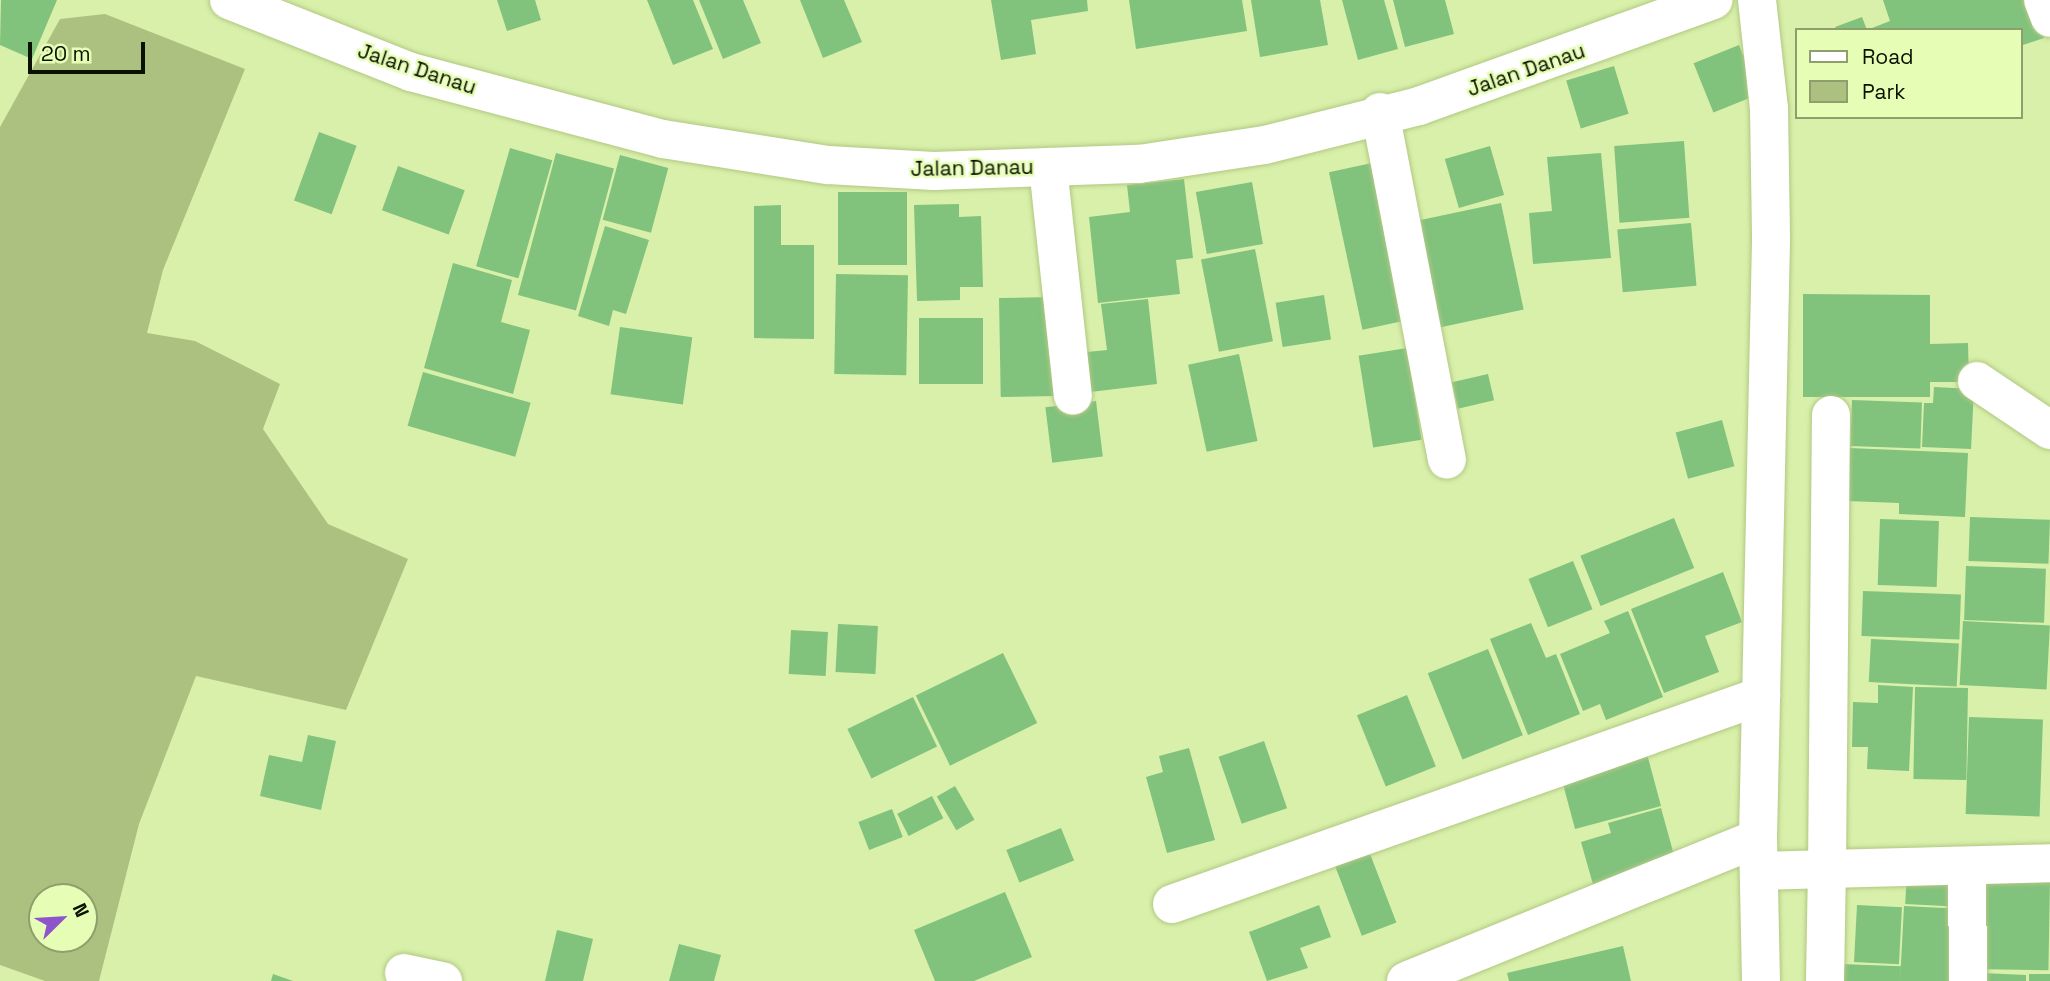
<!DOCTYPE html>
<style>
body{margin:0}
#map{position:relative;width:2050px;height:981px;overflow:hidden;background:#d9f0aa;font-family:"Space Grotesk",sans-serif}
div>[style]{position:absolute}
.green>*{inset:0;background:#acc180}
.building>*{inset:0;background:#81c27d;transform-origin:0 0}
.roads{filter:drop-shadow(0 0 2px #b1c883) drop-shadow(0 0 2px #b1c883)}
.street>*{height:38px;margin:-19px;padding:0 19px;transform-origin:19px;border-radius:19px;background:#fff}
.secondary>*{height:38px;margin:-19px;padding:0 19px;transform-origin:19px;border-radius:19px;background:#fff}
span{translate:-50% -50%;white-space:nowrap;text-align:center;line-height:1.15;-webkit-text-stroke:5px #e6fdb6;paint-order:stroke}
.street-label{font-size:21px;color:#0a1100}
.legend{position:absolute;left:1795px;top:28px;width:228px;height:91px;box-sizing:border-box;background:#e6fdb6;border:2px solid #8e9f6d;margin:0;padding:9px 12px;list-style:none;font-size:21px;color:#0a1100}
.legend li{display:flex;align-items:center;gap:14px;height:35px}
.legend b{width:35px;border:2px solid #8e9f6d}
.north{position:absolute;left:28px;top:883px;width:70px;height:70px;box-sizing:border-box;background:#e6fdb6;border:2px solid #8e9f6d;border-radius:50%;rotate:66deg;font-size:19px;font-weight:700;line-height:28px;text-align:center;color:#0a1100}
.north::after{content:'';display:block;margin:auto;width:24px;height:32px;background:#8d54cc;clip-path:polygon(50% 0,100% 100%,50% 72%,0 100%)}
.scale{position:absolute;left:28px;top:42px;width:117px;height:32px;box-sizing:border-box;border:4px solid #0a1100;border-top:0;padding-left:9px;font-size:21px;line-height:24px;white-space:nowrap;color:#0a1100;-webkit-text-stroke:5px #e6fdb6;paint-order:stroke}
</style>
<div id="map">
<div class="green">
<i style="clip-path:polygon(evenodd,105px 14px,245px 69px,163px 270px,147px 333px,195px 341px,280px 384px,263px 429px,328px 524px,408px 559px,346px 710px,196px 676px,139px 824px,99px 981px,45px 981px,0 965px,0 127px,60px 19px,105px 14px,42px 897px,84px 897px,84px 939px,42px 939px,42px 897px)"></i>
</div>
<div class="building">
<i style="clip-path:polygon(1px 0,57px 0,32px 59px,0 45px)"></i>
<i style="clip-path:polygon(497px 0,535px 0,541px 20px,507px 31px)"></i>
<i style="clip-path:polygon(647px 0,693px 0,713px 49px,673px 65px)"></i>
<i style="clip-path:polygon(699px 0,743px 0,761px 43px,723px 59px)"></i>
<i style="clip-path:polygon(800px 0,844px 0,862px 42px,823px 58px)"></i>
<i style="clip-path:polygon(991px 0,1087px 0,1088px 11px,1031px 20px,1036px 54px,1001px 60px)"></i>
<i style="clip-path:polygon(1129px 0,1242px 0,1247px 31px,1136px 49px)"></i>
<i style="clip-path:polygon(1251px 0,1320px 0,1328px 45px,1260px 57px)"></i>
<i style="clip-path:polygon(1342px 0,1384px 0,1398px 49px,1358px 60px)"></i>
<i style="clip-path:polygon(1393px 0,1445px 0,1454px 34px,1405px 47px)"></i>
<i style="clip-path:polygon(1883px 0,2030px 0,2044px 38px,2020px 46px,2020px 30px,1867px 30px,1890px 21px)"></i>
<i style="clip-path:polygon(1862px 17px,1867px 30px,1836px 30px,1835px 27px)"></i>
<i style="left:1739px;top:45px;width:53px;height:49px;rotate:68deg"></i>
<i style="left:1614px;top:66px;width:50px;height:50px;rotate:73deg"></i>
<i style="left:319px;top:132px;width:40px;height:73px;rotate:20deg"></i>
<i style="left:1684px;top:141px;width:77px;height:70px;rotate:86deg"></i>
<i style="left:1490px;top:146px;width:51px;height:47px;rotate:74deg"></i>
<i style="left:510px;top:148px;width:44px;height:123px;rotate:16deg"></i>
<i style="left:556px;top:153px;width:60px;height:147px;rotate:15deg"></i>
<i style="clip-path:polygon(1601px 153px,1611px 258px,1533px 264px,1529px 213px,1552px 211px,1547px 157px)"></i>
<i style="left:620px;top:155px;width:50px;height:67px;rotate:15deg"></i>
<i style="left:1372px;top:163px;width:161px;height:44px;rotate:78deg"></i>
<i style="left:398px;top:166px;width:71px;height:47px;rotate:20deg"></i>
<i style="clip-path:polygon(1184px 179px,1193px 258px,1176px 260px,1180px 294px,1098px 303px,1089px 217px,1130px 212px,1127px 185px)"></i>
<i style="left:1252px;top:182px;width:63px;height:57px;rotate:80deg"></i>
<i style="left:838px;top:192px;width:69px;height:73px"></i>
<i style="left:1501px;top:203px;width:109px;height:87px;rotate:78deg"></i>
<i style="clip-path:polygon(959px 204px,959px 217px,981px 216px,983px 287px,960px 287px,960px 300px,917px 301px,914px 205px)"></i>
<i style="clip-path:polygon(781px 205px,781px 245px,814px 245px,814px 339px,754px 338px,754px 206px)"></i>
<i style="left:1691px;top:223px;width:63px;height:74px;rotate:85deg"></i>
<i style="clip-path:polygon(605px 226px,649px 240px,626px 314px,613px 310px,609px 326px,578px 316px)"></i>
<i style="left:1255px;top:249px;width:94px;height:55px;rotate:79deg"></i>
<i style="clip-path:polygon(453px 263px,512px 280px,501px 322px,530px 330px,513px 394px,424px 368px)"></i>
<i style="left:836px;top:274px;width:72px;height:100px;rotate:1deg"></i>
<i style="clip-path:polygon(1803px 294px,1930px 295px,1930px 344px,1968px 343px,1969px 382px,1930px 382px,1930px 397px,1803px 397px)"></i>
<i style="left:1324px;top:295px;width:45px;height:49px;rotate:81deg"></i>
<i style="left:1054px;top:297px;width:99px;height:55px;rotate:89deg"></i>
<i style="clip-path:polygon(1148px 299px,1157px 384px,1082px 393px,1077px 353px,1107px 350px,1101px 304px)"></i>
<i style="left:919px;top:318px;width:64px;height:66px"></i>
<i style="left:620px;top:327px;width:73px;height:68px;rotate:8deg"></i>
<i style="left:1407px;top:348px;width:93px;height:49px;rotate:81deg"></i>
<i style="left:1239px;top:354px;width:89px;height:52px;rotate:78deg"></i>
<i style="left:423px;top:372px;width:112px;height:56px;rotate:16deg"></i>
<i style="left:1488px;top:374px;width:27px;height:37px;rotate:77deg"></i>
<i style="clip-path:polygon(1934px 387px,1974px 389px,1971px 449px,1922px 447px,1924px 403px,1933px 403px)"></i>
<i style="left:1852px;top:400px;width:70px;height:46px;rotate:2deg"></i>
<i style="left:1096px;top:401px;width:56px;height:51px;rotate:83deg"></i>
<i style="left:1722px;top:420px;width:48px;height:48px;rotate:75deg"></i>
<i style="clip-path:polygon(1849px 448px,1968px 453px,1965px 517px,1899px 514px,1899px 503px,1847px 501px)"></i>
<i style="left:1970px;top:517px;width:80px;height:44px;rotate:2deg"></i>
<i style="left:1674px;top:518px;width:54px;height:101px;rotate:68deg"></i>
<i style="left:1880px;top:519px;width:59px;height:66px;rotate:2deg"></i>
<i style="left:1573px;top:561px;width:52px;height:48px;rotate:68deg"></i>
<i style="left:1966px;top:566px;width:80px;height:54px;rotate:2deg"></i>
<i style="clip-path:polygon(1723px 572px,1742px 622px,1705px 636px,1719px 672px,1664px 693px,1631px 609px)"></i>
<i style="left:1863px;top:591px;width:98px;height:45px;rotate:2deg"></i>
<i style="clip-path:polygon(1628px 611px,1663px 697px,1606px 720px,1600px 704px,1583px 711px,1560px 654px,1610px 633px,1604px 621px)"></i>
<i style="left:1963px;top:621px;width:87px;height:64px;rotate:3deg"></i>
<i style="clip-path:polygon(1531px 623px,1546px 658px,1556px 654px,1580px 714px,1528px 735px,1490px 639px)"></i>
<i style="left:838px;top:624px;width:40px;height:48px;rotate:3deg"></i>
<i style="left:791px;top:630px;width:37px;height:44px;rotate:3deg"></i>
<i style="left:1871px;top:639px;width:88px;height:43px;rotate:3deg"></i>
<i style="left:1488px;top:649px;width:93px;height:65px;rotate:68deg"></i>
<i style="left:1003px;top:653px;width:78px;height:97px;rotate:64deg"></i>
<i style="clip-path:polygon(1878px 685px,1913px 687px,1909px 771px,1867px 769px,1868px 747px,1852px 747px,1853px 702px,1878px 703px)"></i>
<i style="left:1915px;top:687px;width:53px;height:92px;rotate:1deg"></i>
<i style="left:1407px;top:695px;width:77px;height:54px;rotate:68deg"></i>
<i style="left:913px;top:697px;width:55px;height:73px;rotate:64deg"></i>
<i style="left:1969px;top:717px;width:74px;height:97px;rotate:2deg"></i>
<i style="clip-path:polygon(308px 735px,336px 741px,321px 810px,260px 796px,269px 755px,302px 762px)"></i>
<i style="left:1264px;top:741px;width:71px;height:48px;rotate:71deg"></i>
<i style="clip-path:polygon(1189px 748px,1215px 840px,1167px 853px,1146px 777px,1163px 772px,1159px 756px)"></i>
<i style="left:1646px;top:750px;width:58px;height:89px;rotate:75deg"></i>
<i style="left:955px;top:786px;width:39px;height:21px;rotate:60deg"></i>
<i style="left:932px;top:796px;width:25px;height:39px;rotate:63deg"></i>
<i style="clip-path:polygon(1661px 808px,1677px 866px,1594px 888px,1581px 842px,1611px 833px,1608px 823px)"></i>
<i style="left:892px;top:809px;width:30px;height:36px;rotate:69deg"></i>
<i style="left:1061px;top:828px;width:35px;height:59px;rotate:68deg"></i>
<i style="left:1367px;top:846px;width:82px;height:37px;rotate:69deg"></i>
<i style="left:1907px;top:870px;width:54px;height:34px;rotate:3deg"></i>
<i style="left:1974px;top:878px;width:76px;height:91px;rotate:1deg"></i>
<i style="clip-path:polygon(1005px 892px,1032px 957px,974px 981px,935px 981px,914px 930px)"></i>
<i style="clip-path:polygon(1319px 905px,1331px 937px,1300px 948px,1308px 968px,1267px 981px,1249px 932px)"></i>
<i style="left:1857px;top:905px;width:45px;height:57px;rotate:3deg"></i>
<i style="left:1904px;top:906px;width:59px;height:75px;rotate:3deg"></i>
<i style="clip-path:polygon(557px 930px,593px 939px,583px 981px,545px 981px)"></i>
<i style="clip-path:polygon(679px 944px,721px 955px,714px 981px,669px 981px)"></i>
<i style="clip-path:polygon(1623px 946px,1631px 981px,1509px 981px,1507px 973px)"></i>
<i style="left:1840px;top:964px;width:61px;height:17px;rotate:2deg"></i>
<i style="clip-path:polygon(1982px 973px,2026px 975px,2026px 981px,1981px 981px)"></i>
<i style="clip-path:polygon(273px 974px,293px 981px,271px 981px)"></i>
<i style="left:2029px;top:974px;width:21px;height:7px"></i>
</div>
<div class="roads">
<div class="street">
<i style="left:1757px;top:0;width:109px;rotate:83.7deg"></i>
<i style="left:1769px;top:108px;width:133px;rotate:89.1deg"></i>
<i style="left:1771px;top:241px;width:597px;rotate:91.25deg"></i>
<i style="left:1758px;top:838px;width:143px;rotate:88.8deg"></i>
<i style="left:2043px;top:0;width:19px;rotate:69deg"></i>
<i style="left:1380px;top:112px;width:354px;rotate:79.1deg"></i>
<i style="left:1048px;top:167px;width:230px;rotate:83.8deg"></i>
<i style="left:1977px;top:381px;width:88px;rotate:33.9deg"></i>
<i style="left:1967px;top:868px;width:113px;rotate:89.5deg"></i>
<i style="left:1761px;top:871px;width:66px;rotate:-1.7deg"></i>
<i style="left:1827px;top:869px;width:454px;rotate:-89.5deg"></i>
<i style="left:1172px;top:904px;width:625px;rotate:-19.45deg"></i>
<i style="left:404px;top:973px;width:40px;rotate:12deg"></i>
<i style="left:1406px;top:981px;width:380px;rotate:-22.1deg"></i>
<i style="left:1825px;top:981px;width:112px;rotate:-89deg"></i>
<i style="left:1827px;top:869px;width:223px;rotate:-1.5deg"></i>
</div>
<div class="secondary">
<i style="left:229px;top:0;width:196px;rotate:21.6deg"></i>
<i style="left:411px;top:72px;width:261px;rotate:14.9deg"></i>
<i style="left:663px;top:139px;width:167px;rotate:9deg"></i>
<i style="left:828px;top:165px;width:106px;rotate:3.2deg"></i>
<i style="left:934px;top:171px;width:205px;rotate:-2deg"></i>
<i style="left:1139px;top:164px;width:127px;rotate:-8.6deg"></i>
<i style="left:1265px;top:145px;width:159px;rotate:-14.2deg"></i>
<i style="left:1419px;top:106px;width:313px;rotate:-19.8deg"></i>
</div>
</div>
<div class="street-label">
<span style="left:417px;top:69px;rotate:18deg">Jalan Danau</span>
<span style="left:1526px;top:70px;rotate:-19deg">Jalan Danau</span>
<span style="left:972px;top:168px;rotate:-1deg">Jalan Danau</span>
</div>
<ul class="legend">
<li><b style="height:9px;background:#fff"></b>Road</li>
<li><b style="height:19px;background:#acc180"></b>Park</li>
</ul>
<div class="north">N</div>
<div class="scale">20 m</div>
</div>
